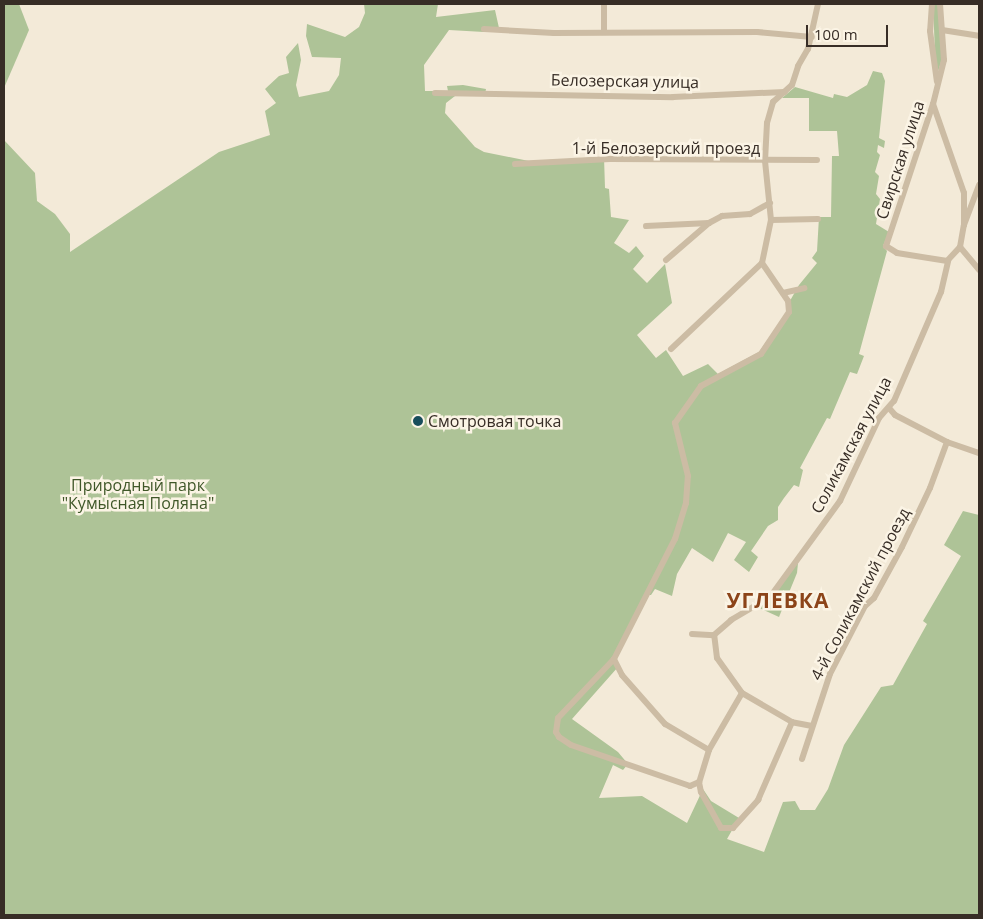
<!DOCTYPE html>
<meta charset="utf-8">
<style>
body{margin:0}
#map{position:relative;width:983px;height:919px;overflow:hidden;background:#f3ead8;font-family:"Open Sans",sans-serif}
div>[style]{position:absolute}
.green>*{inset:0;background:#aec397}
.minor>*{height:6px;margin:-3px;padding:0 3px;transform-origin:3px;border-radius:3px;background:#ccbca4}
.dots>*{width:14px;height:14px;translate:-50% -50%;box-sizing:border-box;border:2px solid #fbf4e5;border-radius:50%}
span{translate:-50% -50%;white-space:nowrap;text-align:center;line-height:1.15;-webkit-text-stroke:5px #fbf4e5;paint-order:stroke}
.street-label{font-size:16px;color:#372d26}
.poi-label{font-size:16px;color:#372d26}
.left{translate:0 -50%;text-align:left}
.park-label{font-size:16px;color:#3f5728}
.district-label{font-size:21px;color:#8c4419;font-weight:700;letter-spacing:1px}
.frame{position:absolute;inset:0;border:5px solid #372d26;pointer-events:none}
.scale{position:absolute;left:806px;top:25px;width:82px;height:22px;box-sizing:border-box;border:2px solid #372d26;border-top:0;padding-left:6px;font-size:15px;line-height:18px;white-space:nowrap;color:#372d26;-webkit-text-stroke:4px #fbf4e5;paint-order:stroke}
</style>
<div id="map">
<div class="green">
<i style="clip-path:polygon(4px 4px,19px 4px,29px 30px,4px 88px)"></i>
<i style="clip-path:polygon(364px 4px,438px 4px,436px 17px,495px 10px,499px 28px,484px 32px,449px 30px,424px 65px,425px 91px,448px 91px,447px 86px,463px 85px,486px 89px,485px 94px,455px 96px,446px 103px,445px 113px,475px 147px,484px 152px,529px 161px,604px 157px,605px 188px,609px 189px,611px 217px,629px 220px,614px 243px,629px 253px,636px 246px,644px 256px,633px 269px,647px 283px,665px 264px,672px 303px,637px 335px,656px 358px,666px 350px,683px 376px,708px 364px,718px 374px,759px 352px,788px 311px,787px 306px,799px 285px,817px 263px,812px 258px,817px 251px,819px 217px,831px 217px,832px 156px,839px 156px,837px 131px,809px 131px,809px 98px,782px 98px,795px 87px,833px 98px,834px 94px,847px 97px,867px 85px,873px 71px,882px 73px,885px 81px,879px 138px,885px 141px,884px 148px,878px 145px,877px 152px,880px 155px,875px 172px,879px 176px,876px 194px,880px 199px,876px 224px,889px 232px,883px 246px,887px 251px,859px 354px,864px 356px,857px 374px,850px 372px,830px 419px,827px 418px,800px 468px,803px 470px,799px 487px,794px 485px,784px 498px,778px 507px,778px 520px,768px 526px,751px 551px,758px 557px,749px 572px,734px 560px,746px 542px,728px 533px,713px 562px,692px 548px,677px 574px,672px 596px,655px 589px,651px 595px,647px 595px,616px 656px,618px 667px,572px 719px,618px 752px,628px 764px,623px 770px,613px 765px,599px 798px,642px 796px,687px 823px,703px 789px,711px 801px,739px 818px,727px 839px,764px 852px,783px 802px,795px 801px,800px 810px,815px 810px,828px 789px,844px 745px,881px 687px,893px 685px,927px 624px,923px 621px,961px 556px,944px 545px,963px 511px,979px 515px,979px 915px,4px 915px,4px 140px,35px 173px,37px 201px,55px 214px,70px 234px,70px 252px,219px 152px,270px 135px,265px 111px,276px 103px,265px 89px,279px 76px,289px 73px,286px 57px,298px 43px,301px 60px,296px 85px,299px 97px,329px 91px,339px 75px,341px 58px,312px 57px,306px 36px,307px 24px,345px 37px,359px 27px,365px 13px)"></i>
<i style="clip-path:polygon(933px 4px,939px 4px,942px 59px,936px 78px)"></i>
<i style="clip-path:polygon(798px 563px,797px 573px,779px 617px,757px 607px)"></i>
</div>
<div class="minor">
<i style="left:604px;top:4px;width:27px;rotate:90deg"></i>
<i style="left:932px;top:4px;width:27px;rotate:94deg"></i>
<i style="left:930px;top:31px;width:51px;rotate:82.2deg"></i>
<i style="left:940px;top:4px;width:56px;rotate:85.9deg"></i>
<i style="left:944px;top:60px;width:45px;rotate:104deg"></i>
<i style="left:933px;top:104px;width:150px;rotate:108.3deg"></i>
<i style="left:886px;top:246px;width:13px;rotate:32deg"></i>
<i style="left:897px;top:253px;width:51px;rotate:9.1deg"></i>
<i style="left:947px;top:261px;width:19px;rotate:-47deg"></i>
<i style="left:960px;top:247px;width:30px;rotate:50deg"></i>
<i style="left:484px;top:29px;width:70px;rotate:3.3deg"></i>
<i style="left:554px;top:33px;width:203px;rotate:-0.3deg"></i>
<i style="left:757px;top:32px;width:55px;rotate:5.2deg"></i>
<i style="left:942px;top:30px;width:37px;rotate:9deg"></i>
<i style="left:435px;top:93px;width:238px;rotate:1deg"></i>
<i style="left:673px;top:97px;width:112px;rotate:-2.6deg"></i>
<i style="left:933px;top:104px;width:94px;rotate:70.8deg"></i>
<i style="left:964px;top:193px;width:32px;rotate:90deg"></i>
<i style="left:515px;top:164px;width:95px;rotate:-3deg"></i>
<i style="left:610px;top:159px;width:207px;rotate:0.3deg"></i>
<i style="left:771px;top:220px;width:47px;rotate:-1.2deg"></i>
<i style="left:646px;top:226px;width:63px;rotate:-2.7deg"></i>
<i style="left:960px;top:247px;width:22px;rotate:-80deg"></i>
<i style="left:964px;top:225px;width:43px;rotate:-69.4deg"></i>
<i style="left:666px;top:260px;width:57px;rotate:-40.7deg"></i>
<i style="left:709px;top:223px;width:15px;rotate:-28deg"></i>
<i style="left:722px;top:216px;width:28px;rotate:-4deg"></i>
<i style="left:750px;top:214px;width:23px;rotate:-29deg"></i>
<i style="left:783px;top:293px;width:22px;rotate:-13deg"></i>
<i style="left:671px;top:349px;width:125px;rotate:-43.4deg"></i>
<i style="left:762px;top:263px;width:44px;rotate:-78.2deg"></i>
<i style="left:771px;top:220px;width:59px;rotate:-95.8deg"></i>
<i style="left:765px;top:161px;width:38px;rotate:-87deg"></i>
<i style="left:767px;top:123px;width:22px;rotate:-74deg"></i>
<i style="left:773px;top:102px;width:25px;rotate:-42deg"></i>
<i style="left:792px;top:85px;width:20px;rotate:-72deg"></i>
<i style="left:798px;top:66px;width:20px;rotate:-60deg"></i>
<i style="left:808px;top:49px;width:46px;rotate:-77.5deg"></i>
<i style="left:889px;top:408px;width:9px;rotate:49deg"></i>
<i style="left:895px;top:415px;width:59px;rotate:27.4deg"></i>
<i style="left:947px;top:442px;width:34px;rotate:19deg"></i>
<i style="left:692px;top:634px;width:22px;rotate:3deg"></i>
<i style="left:614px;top:659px;width:81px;rotate:133.5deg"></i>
<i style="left:558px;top:718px;width:14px;rotate:98deg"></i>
<i style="left:556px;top:732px;width:6px;rotate:59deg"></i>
<i style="left:559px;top:737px;width:14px;rotate:34deg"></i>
<i style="left:571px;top:745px;width:126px;rotate:19deg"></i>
<i style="left:690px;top:786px;width:10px;rotate:-24deg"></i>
<i style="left:742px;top:693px;width:66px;rotate:120.1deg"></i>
<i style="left:709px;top:750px;width:34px;rotate:107deg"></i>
<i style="left:699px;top:782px;width:10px;rotate:79deg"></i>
<i style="left:701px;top:792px;width:41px;rotate:60.9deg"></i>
<i style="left:721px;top:828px;width:12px"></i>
<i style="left:733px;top:828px;width:38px;rotate:-48deg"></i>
<i style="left:758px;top:800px;width:85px;rotate:-66.4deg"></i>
<i style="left:812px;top:726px;width:20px;rotate:-169deg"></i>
<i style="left:792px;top:722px;width:58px;rotate:-149.9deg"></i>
<i style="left:742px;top:693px;width:43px;rotate:-125.5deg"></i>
<i style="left:717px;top:658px;width:23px;rotate:-97deg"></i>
<i style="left:714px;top:635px;width:23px;rotate:-41deg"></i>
<i style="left:731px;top:620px;width:45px;rotate:-30.5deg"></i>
<i style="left:770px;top:597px;width:119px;rotate:-53.9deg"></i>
<i style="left:840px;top:501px;width:92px;rotate:-64.8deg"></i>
<i style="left:879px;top:418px;width:23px;rotate:-49deg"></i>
<i style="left:894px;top:401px;width:119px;rotate:-66.7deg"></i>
<i style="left:941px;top:292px;width:32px;rotate:-77deg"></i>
<i style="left:709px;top:750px;width:51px;rotate:-149.4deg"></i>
<i style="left:665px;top:724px;width:65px;rotate:-131.3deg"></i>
<i style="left:622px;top:675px;width:18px;rotate:-117deg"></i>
<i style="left:614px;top:659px;width:135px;rotate:-63.1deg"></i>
<i style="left:675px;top:539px;width:38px;rotate:-73deg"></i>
<i style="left:686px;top:503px;width:27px;rotate:-86deg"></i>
<i style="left:688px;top:476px;width:55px;rotate:-103.8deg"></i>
<i style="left:675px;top:423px;width:45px;rotate:-54.9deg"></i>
<i style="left:701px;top:386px;width:68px;rotate:-28.1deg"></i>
<i style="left:761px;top:354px;width:50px;rotate:-56.3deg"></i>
<i style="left:789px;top:312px;width:11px;rotate:-95deg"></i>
<i style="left:788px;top:301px;width:46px;rotate:-124.4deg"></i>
<i style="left:802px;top:759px;width:89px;rotate:-71.8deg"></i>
<i style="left:830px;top:674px;width:76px;rotate:-62.8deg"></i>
<i style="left:865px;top:606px;width:12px;rotate:-42deg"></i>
<i style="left:874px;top:598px;width:58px;rotate:-61.2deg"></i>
<i style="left:902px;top:547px;width:65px;rotate:-64.6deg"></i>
<i style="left:930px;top:488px;width:49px;rotate:-69.7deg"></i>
</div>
<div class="dots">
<i style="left:418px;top:421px;background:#184d5b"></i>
</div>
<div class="street-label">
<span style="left:625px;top:81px;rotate:1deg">Белозерская улица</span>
<span style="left:666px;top:148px">1-й Белозерский проезд</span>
<span style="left:900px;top:160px;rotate:-72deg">Свирская улица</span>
<span style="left:851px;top:445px;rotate:-62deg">Соликамская улица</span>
<span style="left:860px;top:594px;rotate:-62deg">4-й Соликамский проезд</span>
</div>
<div class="poi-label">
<span class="left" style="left:428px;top:421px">Смотровая точка</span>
</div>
<div class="park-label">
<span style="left:138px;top:494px">Природный парк<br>"Кумысная Поляна"</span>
</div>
<div class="district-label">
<span style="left:778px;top:600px">УГЛЕВКА</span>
</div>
<div class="frame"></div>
<div class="scale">100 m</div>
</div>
